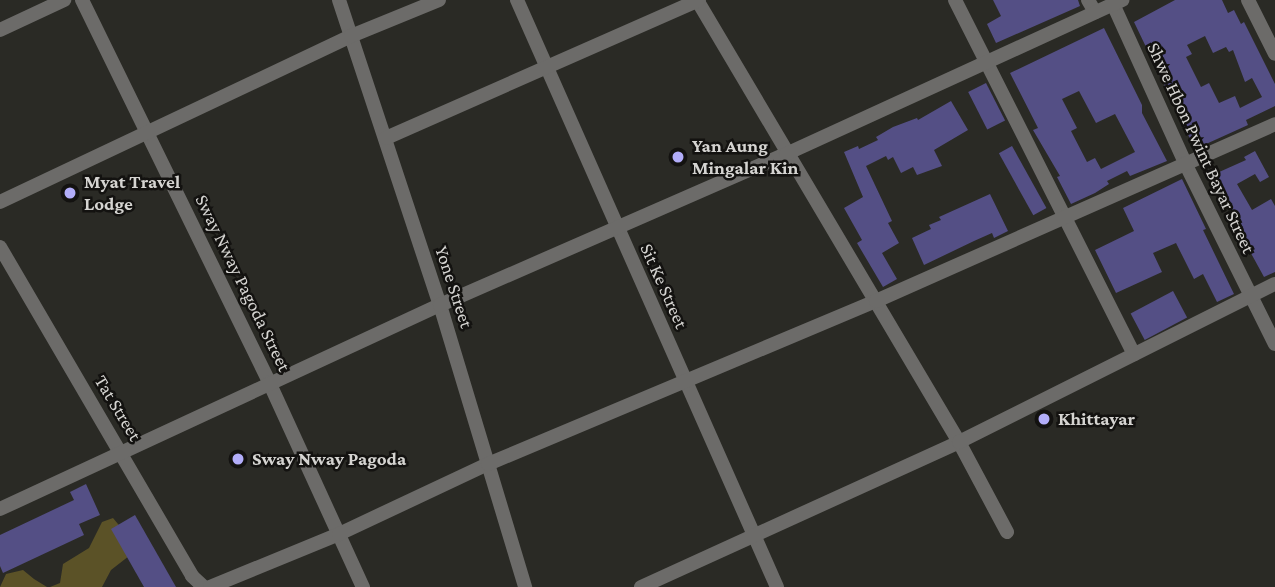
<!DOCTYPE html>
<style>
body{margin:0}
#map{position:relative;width:1275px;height:587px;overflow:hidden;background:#2a2a25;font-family:"Crimson Pro",serif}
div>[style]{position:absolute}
.green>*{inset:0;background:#5b5227}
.building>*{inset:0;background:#544f85;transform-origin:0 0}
.minor>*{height:14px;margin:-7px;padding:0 7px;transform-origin:7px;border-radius:7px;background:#6c6b69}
.tertiary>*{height:14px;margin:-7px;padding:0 7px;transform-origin:7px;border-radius:7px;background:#6c6b69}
.dots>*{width:19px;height:19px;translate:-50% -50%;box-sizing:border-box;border:4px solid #131210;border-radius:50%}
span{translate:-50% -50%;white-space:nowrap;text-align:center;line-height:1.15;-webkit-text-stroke:5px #131210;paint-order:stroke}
.poi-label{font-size:19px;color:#d5d4d1;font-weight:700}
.left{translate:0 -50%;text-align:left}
.street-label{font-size:19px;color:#d5d4d1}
</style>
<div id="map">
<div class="green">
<i style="clip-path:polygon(113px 518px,123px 530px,129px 556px,111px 570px,102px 587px,50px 587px,60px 583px,63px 564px,89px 548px,102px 522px)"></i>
<i style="clip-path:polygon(23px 570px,34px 579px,47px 587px,0 587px,6px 574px)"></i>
</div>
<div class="building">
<i style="clip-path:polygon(993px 0,1078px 0,1080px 6px,996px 43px,987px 24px,1001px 16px)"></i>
<i style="clip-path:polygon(evenodd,1175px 0,1222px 0,1228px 13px,1234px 10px,1241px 24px,1244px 22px,1275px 84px,1275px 106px,1246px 120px,1248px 125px,1195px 149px,1134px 22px,1175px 0,1205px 36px,1213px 53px,1226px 47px,1229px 52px,1233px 50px,1245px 82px,1252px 78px,1262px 97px,1240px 108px,1235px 96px,1219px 103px,1209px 83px,1201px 87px,1186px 57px,1192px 54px,1187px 45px,1205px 36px)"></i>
<i style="clip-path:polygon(evenodd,1104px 28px,1142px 105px,1142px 113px,1167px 161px,1130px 176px,1127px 171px,1107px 181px,1109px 184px,1095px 193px,1071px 204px,1057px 177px,1060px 176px,1033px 130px,1038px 128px,1010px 73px,1104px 28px,1079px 91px,1096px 123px,1115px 114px,1135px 152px,1101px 169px,1095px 158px,1087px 162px,1071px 131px,1077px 128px,1062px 99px,1079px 91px)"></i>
<i style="left:986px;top:83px;width:42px;height:20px;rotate:63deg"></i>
<i style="clip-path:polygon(951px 101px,968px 130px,934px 150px,942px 166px,917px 175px,913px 167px,901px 173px,893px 157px,888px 160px,886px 156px,866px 166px,892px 221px,888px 223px,899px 243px,882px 253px,897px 279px,883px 287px,857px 243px,862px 240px,844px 208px,863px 197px,844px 152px,858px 146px,859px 149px,878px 140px,876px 137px,893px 127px,917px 118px,918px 120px)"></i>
<i style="left:1012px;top:146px;width:71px;height:15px;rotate:61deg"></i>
<i style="clip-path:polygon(1255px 151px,1269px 177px,1260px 182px,1255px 174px,1237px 184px,1252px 210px,1271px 199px,1275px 206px,1275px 272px,1264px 277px,1241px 235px,1237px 237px,1232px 228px,1239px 224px,1229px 205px,1223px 208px,1208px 177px,1246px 160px,1244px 157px)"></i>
<i style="clip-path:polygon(1182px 179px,1206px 229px,1203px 230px,1234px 294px,1217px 302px,1203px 274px,1194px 279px,1176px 243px,1153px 253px,1162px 272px,1116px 293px,1095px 250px,1134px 231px,1123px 208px)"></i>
<i style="clip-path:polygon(990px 194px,1008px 231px,994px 238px,992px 233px,974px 241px,924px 265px,912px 238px,931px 229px,929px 225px,941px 220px,939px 217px)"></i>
<i style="left:1173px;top:291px;width:30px;height:48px;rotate:62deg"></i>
<i style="clip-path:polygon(86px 484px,100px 515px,79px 524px,84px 535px,3px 573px,0 566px,0 535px,74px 500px,70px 492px)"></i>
<i style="clip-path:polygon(135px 515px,176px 587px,144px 587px,111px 529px)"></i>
</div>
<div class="minor">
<i style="left:82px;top:0;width:425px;rotate:63.9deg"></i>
<i style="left:269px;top:382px;width:226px;rotate:65.4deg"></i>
<i style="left:339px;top:0;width:321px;rotate:71.7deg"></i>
<i style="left:440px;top:305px;width:295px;rotate:73.2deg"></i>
<i style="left:517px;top:0;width:642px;rotate:66.11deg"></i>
<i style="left:697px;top:0;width:514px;rotate:59.34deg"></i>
<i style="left:959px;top:442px;width:102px;rotate:61.9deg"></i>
<i style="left:955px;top:0;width:397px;rotate:63.2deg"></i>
<i style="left:1088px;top:0;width:14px;rotate:60deg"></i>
<i style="left:1248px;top:0;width:60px;rotate:63.4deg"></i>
<i style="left:1113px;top:4px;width:175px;rotate:65.6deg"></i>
<i style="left:1185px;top:163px;width:202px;rotate:63.6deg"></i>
<i style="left:0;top:30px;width:71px;rotate:-25.1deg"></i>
<i style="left:386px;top:138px;width:342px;rotate:-23.8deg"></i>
<i style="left:0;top:202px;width:388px;rotate:-25.3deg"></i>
<i style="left:351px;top:36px;width:95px;rotate:-22.2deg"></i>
<i style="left:0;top:247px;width:381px;rotate:59.7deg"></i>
<i style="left:192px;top:576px;width:16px;rotate:43deg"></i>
<i style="left:210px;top:587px;width:139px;rotate:-22.3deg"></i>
<i style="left:339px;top:534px;width:165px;rotate:-25.2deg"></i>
<i style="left:488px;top:464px;width:421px;rotate:-22.8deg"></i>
<i style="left:876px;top:301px;width:436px;rotate:-23.9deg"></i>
<i style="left:641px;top:587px;width:349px;rotate:-24.5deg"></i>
<i style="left:959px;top:442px;width:353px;rotate:-26.6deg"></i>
</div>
<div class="tertiary">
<i style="left:0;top:509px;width:485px;rotate:-24.9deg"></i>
<i style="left:440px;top:305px;width:378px;rotate:-23.6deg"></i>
<i style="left:786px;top:154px;width:370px;rotate:-24.6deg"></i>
</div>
<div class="dots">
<i style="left:678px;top:157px;background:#b2adf9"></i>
<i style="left:70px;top:193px;background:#b2adf9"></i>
<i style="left:1044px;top:419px;background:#b2adf9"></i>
<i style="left:238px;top:459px;background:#b2adf9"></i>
</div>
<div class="poi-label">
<span class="left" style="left:692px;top:157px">Yan Aung<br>Mingalar Kin</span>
<span class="left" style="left:84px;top:193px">Myat Travel<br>Lodge</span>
<span class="left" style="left:1058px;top:419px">Khittayar</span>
<span class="left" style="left:252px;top:459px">Sway Nway Pagoda</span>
</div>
<div class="street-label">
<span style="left:1201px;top:148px;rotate:65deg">Shwe Hbon Pwint Bayar Street</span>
<span style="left:243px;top:283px;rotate:64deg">Sway Nway Pagoda Street</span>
<span style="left:664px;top:286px;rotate:66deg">Sit Ke Street</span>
<span style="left:454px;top:287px;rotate:72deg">Yone Street</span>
<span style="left:118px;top:408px;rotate:59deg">Tat Street</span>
</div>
</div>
